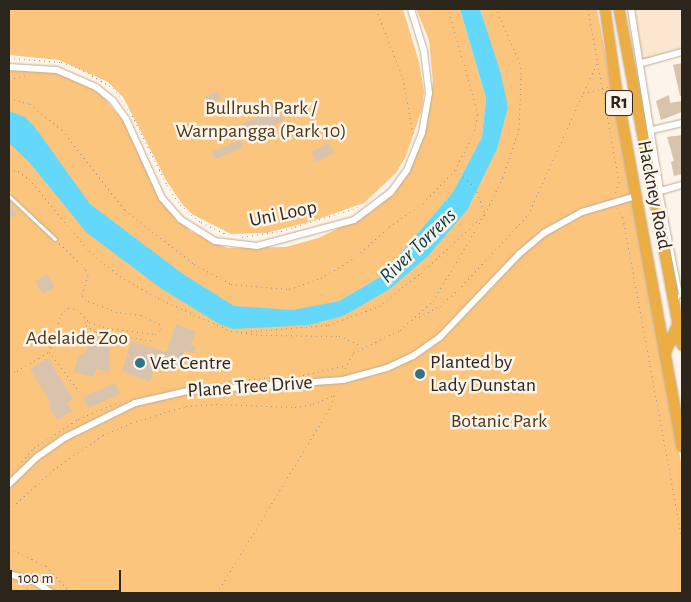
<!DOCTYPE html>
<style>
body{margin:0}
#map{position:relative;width:691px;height:602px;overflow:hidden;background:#fdf5eb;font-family:"Alegreya Sans",sans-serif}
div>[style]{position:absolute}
.built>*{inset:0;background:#fbe7cf}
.green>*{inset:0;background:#fcc57d}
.water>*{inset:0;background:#64d8fb}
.building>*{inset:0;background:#d8c4ad;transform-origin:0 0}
.path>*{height:1px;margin-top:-0.5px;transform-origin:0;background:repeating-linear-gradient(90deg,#9c948b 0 1px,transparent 0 5px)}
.roads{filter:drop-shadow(0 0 1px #bdab94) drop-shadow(0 0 1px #bdab94)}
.service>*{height:3px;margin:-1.5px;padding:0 1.5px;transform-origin:1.5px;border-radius:1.5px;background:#fff}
.minor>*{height:6px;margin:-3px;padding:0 3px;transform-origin:3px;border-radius:3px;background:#fff}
.trunk>*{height:10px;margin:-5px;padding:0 5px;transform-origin:5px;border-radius:5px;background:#ecae42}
.dots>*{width:14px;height:14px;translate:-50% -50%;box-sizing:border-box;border:2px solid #fdf5eb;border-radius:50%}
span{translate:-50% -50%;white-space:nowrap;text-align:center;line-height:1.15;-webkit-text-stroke:5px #fdf5eb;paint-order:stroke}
.shield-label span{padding:1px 4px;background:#fdf5eb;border:1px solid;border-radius:4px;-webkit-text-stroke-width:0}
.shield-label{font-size:19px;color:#2c251c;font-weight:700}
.park-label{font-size:20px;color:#4d3615}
.street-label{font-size:20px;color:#2c251c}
.poi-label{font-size:20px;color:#2c251c}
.left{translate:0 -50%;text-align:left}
.water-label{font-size:21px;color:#0b404f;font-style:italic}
.frame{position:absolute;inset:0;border:10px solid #2c251c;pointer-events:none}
.scale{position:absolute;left:10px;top:570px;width:111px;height:22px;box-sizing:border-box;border:2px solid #2c251c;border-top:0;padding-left:6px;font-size:15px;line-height:18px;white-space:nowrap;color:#2c251c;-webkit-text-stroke:4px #fdf5eb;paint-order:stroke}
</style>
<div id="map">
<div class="built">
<i style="clip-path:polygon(631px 9px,682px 9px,682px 52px,642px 63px)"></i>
</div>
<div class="green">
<i style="clip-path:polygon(9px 9px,403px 9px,419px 62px,424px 91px,422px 109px,406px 156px,396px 173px,364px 203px,313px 221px,266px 233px,231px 234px,192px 214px,182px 204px,166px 180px,123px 97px,108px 82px,59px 60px,9px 55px)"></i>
<i style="clip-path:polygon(416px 9px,460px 9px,486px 98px,482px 137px,453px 192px,380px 277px,339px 301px,307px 308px,309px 325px,390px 289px,508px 107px,480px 9px,597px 9px,682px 468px,682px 593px,9px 593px,9px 70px,56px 73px,88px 85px,103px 97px,124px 121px,160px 199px,190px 231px,227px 248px,286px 247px,318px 238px,370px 213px,393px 194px,409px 173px,425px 132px,433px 82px,429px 40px)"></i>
</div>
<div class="water">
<i style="clip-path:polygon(460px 9px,480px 9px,501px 74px,508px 107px,497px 149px,467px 210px,429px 255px,390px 289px,343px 316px,309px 325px,233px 329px,219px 324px,162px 289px,87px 233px,29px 162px,9px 143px,9px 111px,25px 117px,34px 126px,90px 204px,183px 274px,234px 306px,293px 310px,339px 301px,380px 277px,453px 192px,482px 137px,486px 98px)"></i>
</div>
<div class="building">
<i style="clip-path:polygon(682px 63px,682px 95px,680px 96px,673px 65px)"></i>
<i style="clip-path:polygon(218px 91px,221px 98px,208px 105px,204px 97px)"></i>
<i style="clip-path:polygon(669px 95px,670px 103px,682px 101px,682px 112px,661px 120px,656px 101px)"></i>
<i style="clip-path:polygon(271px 103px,274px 110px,278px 108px,284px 121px,244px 138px,239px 125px,260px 116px,258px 109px)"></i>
<i style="left:233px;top:104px;width:13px;height:5px;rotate:63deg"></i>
<i style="clip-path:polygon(682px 135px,682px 174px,674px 176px,671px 162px,674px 161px,667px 137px)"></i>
<i style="left:240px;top:140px;width:8px;height:31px;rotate:67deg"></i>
<i style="left:329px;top:143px;width:11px;height:20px;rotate:63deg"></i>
<i style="clip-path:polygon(9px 200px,17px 215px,9px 218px)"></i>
<i style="left:47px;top:274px;width:15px;height:14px;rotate:58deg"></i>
<i style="clip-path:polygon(176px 324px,196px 332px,191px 345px,196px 346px,194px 353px,184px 351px,180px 367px,157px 361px,150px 382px,122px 371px,131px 341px,166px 352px)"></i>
<i style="clip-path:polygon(95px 336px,109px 340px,109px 372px,96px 369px,94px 377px,74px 372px,79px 354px,83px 355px)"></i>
<i style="clip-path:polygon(48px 358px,73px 399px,67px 403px,72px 411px,57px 420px,48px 405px,51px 403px,30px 369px)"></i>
<i style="left:115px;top:383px;width:12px;height:35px;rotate:66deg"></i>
</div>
<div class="path">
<i style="left:376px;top:9px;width:74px;rotate:68.6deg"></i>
<i style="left:403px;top:78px;width:57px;rotate:79.9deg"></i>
<i style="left:588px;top:9px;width:176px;rotate:79.8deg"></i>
<i style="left:619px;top:182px;width:13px;rotate:108deg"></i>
<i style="left:9px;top:58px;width:52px;rotate:4.4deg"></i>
<i style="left:61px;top:62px;width:19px;rotate:18deg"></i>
<i style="left:79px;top:68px;width:39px;rotate:30deg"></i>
<i style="left:113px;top:88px;width:29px;rotate:54deg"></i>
<i style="left:130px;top:111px;width:83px;rotate:63.4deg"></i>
<i style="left:167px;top:185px;width:24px;rotate:57deg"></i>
<i style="left:180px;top:205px;width:27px;rotate:39deg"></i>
<i style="left:201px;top:222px;width:30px;rotate:26deg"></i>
<i style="left:9px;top:79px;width:16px;rotate:-11deg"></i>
<i style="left:583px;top:93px;width:26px;rotate:-13deg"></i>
<i style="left:9px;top:98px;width:22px;rotate:16deg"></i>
<i style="left:30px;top:104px;width:41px;rotate:39.1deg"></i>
<i style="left:62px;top:130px;width:102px;rotate:51.8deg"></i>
<i style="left:125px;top:210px;width:88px;rotate:38deg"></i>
<i style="left:194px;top:264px;width:42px;rotate:28.4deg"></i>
<i style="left:231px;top:284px;width:58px;rotate:4.9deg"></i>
<i style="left:289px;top:289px;width:34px;rotate:-19deg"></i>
<i style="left:321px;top:278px;width:37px;rotate:-31deg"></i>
<i style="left:353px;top:259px;width:48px;rotate:-41.6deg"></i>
<i style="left:389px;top:227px;width:42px;rotate:-35.2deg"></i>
<i style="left:423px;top:203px;width:46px;rotate:-45.9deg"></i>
<i style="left:455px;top:170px;width:39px;rotate:-63deg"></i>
<i style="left:473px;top:135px;width:22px;rotate:-77deg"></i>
<i style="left:478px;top:114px;width:109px;rotate:-105.9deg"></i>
<i style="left:9px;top:169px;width:9px;rotate:13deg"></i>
<i style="left:18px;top:171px;width:14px;rotate:36deg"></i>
<i style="left:29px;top:179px;width:94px;rotate:50.2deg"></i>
<i style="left:89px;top:251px;width:40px;rotate:39deg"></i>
<i style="left:120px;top:276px;width:44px;rotate:30.1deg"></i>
<i style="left:158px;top:298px;width:80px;rotate:24.3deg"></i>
<i style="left:231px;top:331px;width:30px;rotate:8deg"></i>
<i style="left:261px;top:335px;width:78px;rotate:0.7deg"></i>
<i style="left:339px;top:336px;width:25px;rotate:23deg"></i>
<i style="left:456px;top:170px;width:25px;rotate:42deg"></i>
<i style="left:475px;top:187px;width:28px;rotate:69deg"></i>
<i style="left:617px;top:208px;width:12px;rotate:59deg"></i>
<i style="left:623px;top:218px;width:326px;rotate:79.6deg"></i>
<i style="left:242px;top:237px;width:39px;rotate:-9deg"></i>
<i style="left:281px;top:231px;width:82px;rotate:-17.1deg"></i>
<i style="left:84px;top:317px;width:8px;rotate:76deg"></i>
<i style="left:86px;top:325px;width:12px;rotate:35deg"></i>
<i style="left:96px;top:332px;width:59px;rotate:8.8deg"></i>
<i style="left:419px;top:317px;width:24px;rotate:-28deg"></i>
<i style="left:440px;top:306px;width:24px;rotate:-42deg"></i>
<i style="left:458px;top:290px;width:103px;rotate:-47deg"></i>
<i style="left:528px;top:215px;width:167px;rotate:-65.6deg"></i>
<i style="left:241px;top:332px;width:87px;rotate:-4.6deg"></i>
<i style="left:328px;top:325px;width:54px;rotate:-20.4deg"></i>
<i style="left:379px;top:306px;width:53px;rotate:-38.2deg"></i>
<i style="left:421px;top:273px;width:86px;rotate:-42.6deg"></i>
<i style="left:49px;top:352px;width:40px;rotate:-72deg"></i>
<i style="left:61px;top:314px;width:9px;rotate:-41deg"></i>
<i style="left:68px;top:308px;width:9px;rotate:6deg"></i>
<i style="left:77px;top:309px;width:18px;rotate:47deg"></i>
<i style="left:89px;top:322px;width:19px;rotate:18deg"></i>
<i style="left:107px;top:328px;width:48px;rotate:7.1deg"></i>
<i style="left:155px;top:334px;width:8px;rotate:-40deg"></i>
<i style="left:161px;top:329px;width:5px;rotate:-101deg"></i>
<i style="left:160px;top:324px;width:21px;rotate:-155deg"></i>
<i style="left:141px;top:315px;width:24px;rotate:-173deg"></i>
<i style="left:117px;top:312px;width:33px;rotate:-159deg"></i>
<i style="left:86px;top:300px;width:6px;rotate:-129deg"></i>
<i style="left:82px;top:295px;width:21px;rotate:-73deg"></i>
<i style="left:88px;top:275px;width:8px;rotate:-113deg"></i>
<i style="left:85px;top:268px;width:37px;rotate:-136deg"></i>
<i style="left:9px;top:372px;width:8px;rotate:-7deg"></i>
<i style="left:17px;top:371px;width:37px;rotate:-31deg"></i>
<i style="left:49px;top:352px;width:49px;rotate:52.4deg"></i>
<i style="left:343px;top:373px;width:22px;rotate:-63deg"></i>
<i style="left:353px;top:353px;width:52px;rotate:-26.1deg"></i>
<i style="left:400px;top:330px;width:44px;rotate:-41.3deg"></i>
<i style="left:433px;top:301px;width:101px;rotate:-59.1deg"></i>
<i style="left:485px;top:214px;width:41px;rotate:-64.1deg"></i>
<i style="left:503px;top:177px;width:51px;rotate:-71.6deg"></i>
<i style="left:519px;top:129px;width:51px;rotate:-87.8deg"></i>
<i style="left:521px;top:78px;width:15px;rotate:-94deg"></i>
<i style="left:520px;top:63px;width:59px;rotate:-114deg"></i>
<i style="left:303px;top:375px;width:41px;rotate:-12.7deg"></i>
<i style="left:229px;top:381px;width:43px;rotate:-5.3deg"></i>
<i style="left:18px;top:465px;width:23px;rotate:-47deg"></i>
<i style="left:34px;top:448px;width:53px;rotate:-33.4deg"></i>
<i style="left:78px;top:419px;width:50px;rotate:-22.4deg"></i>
<i style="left:9px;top:510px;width:59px;rotate:-42.3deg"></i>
<i style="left:53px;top:470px;width:61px;rotate:-35deg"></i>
<i style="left:103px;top:435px;width:30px;rotate:-23deg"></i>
<i style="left:131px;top:423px;width:58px;rotate:-17.2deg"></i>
<i style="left:186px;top:406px;width:30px;rotate:-4deg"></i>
<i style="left:216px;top:404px;width:79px;rotate:2.2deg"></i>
<i style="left:295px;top:407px;width:18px;rotate:-9deg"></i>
<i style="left:313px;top:404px;width:23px;rotate:-23deg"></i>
<i style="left:334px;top:395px;width:10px;rotate:-53deg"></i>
<i style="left:9px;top:548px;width:41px;rotate:25.9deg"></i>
<i style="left:46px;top:566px;width:37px;rotate:47deg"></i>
<i style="left:18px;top:584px;width:21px;rotate:25deg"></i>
<i style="left:217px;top:593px;width:219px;rotate:-58.6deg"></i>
<i style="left:331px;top:406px;width:11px;rotate:-75deg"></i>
</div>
<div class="roads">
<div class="service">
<i style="left:660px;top:191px;width:105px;rotate:79deg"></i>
<i style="left:680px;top:294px;width:6px;rotate:129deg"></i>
<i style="left:9px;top:196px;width:63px;rotate:43.1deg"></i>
</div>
<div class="minor">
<i style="left:631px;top:9px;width:184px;rotate:80.9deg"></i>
<i style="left:642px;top:63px;width:41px;rotate:-15.4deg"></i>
<i style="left:9px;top:67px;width:48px;rotate:3.6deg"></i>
<i style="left:57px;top:70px;width:43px;rotate:23.6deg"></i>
<i style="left:96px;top:87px;width:22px;rotate:39deg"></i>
<i style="left:113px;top:101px;width:22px;rotate:54deg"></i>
<i style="left:126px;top:119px;width:87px;rotate:65.5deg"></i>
<i style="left:162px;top:198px;width:28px;rotate:49deg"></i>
<i style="left:180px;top:219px;width:41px;rotate:32.2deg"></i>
<i style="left:215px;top:241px;width:42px;rotate:6.8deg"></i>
<i style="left:257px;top:246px;width:100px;rotate:-15deg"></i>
<i style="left:354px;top:220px;width:46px;rotate:-37.1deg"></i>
<i style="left:391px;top:192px;width:27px;rotate:-54deg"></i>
<i style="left:407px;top:170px;width:40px;rotate:-68deg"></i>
<i style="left:422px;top:133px;width:41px;rotate:-80.1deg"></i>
<i style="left:429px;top:93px;width:42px;rotate:-96.8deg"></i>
<i style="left:424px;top:51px;width:44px;rotate:-107.2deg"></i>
<i style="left:652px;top:130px;width:31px;rotate:-13deg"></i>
<i style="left:657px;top:192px;width:26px;rotate:-16deg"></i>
<i style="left:9px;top:484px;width:39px;rotate:-44deg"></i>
<i style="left:37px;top:457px;width:35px;rotate:-35deg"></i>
<i style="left:66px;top:437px;width:77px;rotate:-26.2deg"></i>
<i style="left:135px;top:403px;width:54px;rotate:-12.8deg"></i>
<i style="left:188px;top:391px;width:155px;rotate:-4.1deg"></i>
<i style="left:343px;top:380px;width:46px;rotate:-15.3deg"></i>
<i style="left:387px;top:368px;width:29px;rotate:-25deg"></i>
<i style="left:413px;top:356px;width:33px;rotate:-35deg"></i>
<i style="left:440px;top:337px;width:115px;rotate:-46.4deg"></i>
<i style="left:519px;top:254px;width:33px;rotate:-40deg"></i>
<i style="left:544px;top:233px;width:43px;rotate:-28.9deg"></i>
<i style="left:582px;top:212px;width:56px;rotate:-16.5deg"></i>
<i style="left:9px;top:574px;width:26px;rotate:16deg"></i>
<i style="left:34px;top:581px;width:22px;rotate:34deg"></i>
</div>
<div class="trunk">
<i style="left:605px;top:9px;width:78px;rotate:81.9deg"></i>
<i style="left:616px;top:86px;width:367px;rotate:79.6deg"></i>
<i style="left:619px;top:9px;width:342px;rotate:79.4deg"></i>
<i style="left:665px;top:354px;width:33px;rotate:-67deg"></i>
</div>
</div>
<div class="dots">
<i style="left:140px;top:363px;background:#327286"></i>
<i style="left:420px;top:374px;background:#327286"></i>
</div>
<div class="shield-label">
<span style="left:619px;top:103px">R1</span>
</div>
<div class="park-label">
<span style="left:261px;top:120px">Bullrush Park /<br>Warnpangga (Park 10)</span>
<span style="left:77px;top:338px">Adelaide Zoo</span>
<span style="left:499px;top:421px">Botanic Park</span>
</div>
<div class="street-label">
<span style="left:654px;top:195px;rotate:79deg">Hackney Road</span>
<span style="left:283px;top:214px;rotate:-12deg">Uni Loop</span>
<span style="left:250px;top:387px;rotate:-4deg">Plane Tree Drive</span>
</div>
<div class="poi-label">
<span class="left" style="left:430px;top:374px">Planted by<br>Lady Dunstan</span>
<span class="left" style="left:150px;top:363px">Vet Centre</span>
</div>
<div class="water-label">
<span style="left:418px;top:246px;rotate:-44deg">River Torrens</span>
</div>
<div class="frame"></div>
<div class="scale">100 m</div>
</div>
